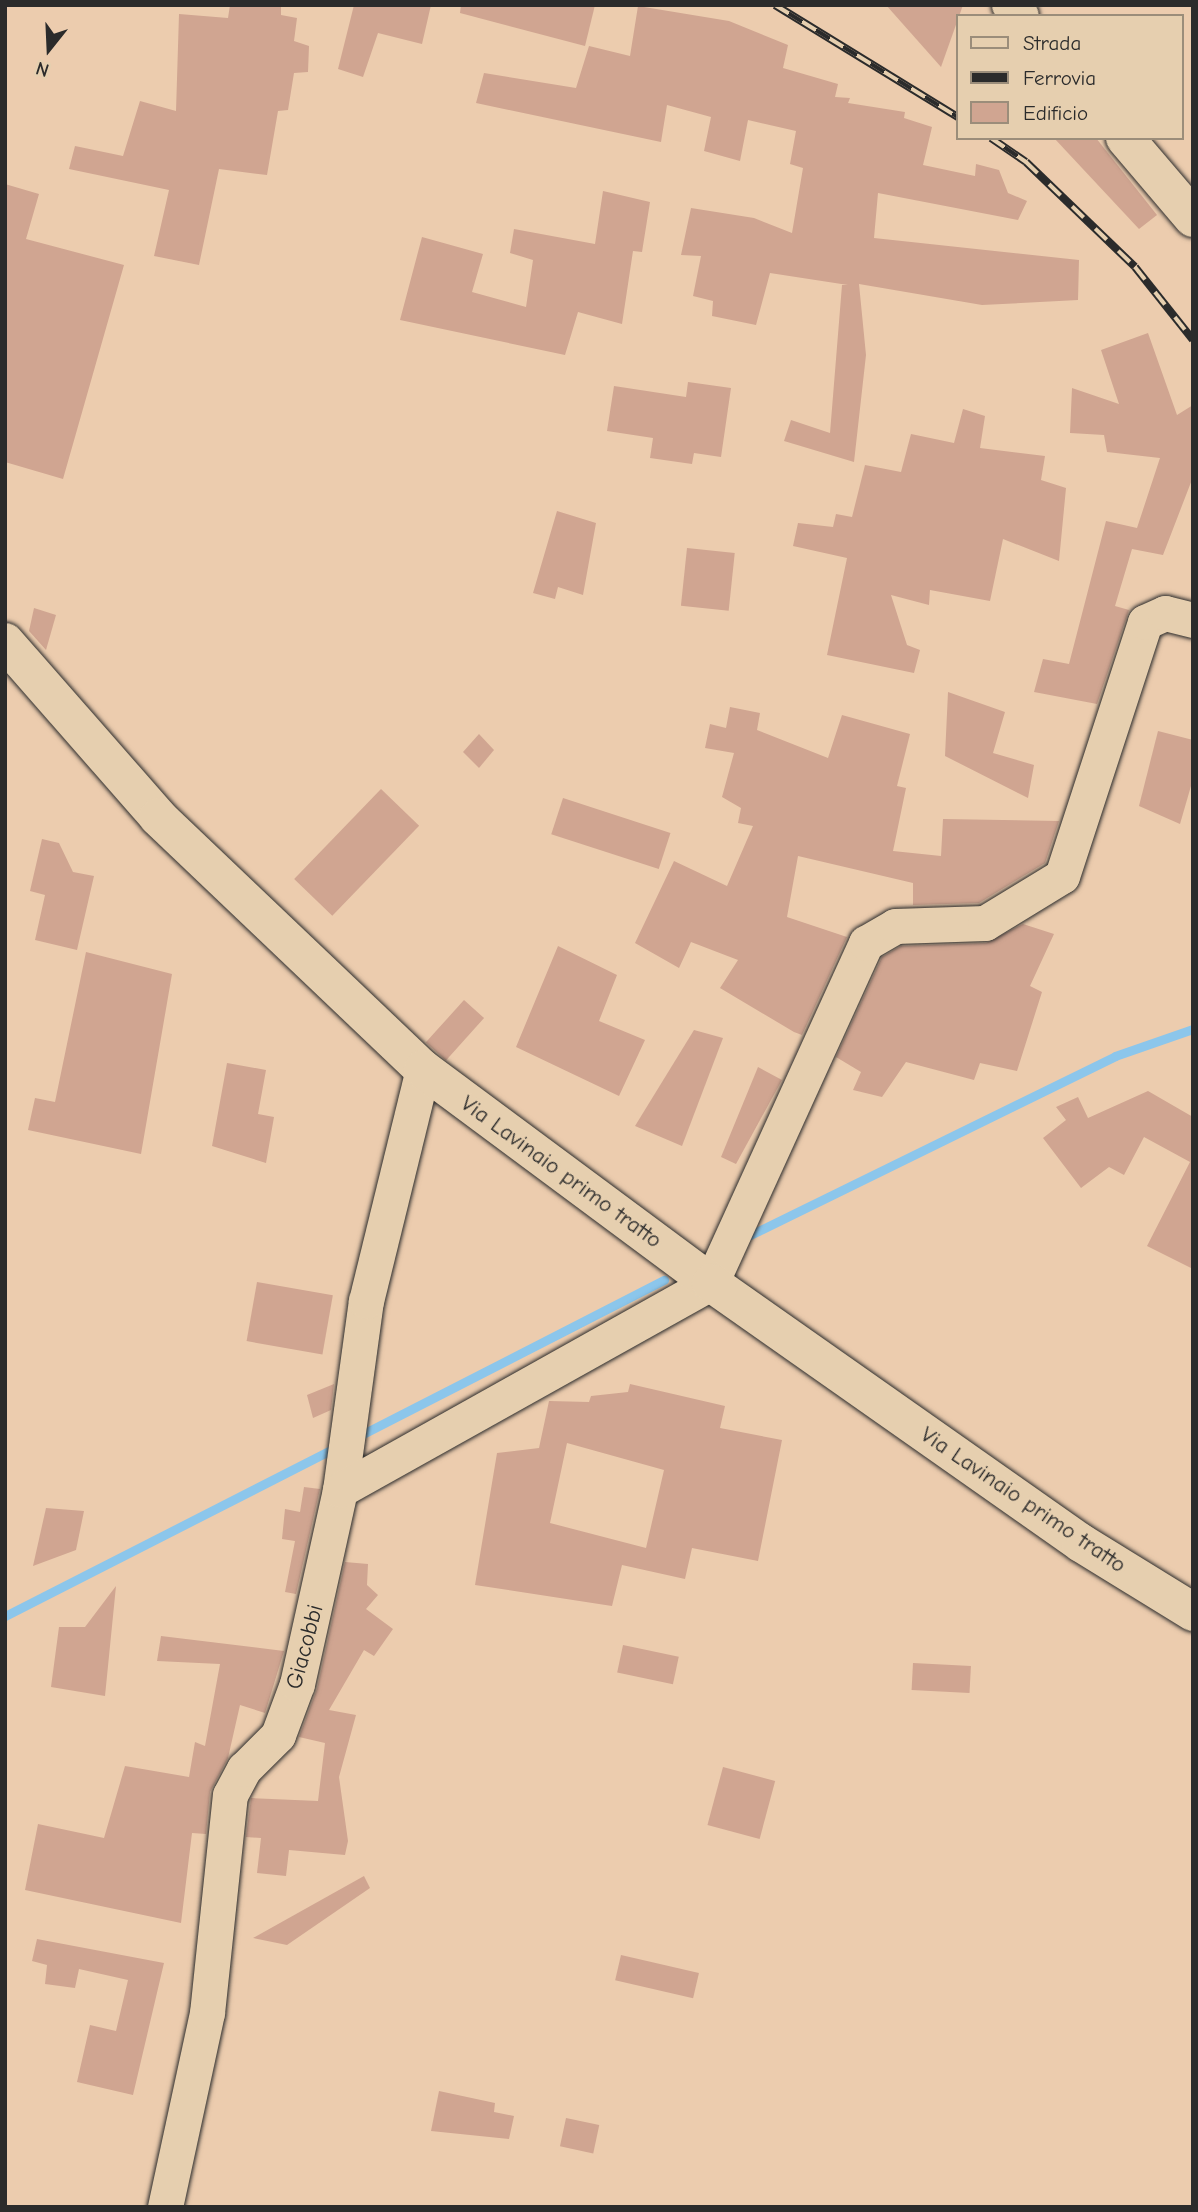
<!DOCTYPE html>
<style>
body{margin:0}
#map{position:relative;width:1198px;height:2212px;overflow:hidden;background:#ecccae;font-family:"Comic Neue",sans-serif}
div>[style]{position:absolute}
.stream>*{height:9px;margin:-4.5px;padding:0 4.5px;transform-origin:4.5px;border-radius:4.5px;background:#8cc6eb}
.building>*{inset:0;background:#d0a591;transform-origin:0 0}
.roads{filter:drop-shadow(0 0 2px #2b2b2b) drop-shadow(0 0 2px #2b2b2b)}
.minor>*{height:35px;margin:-17.5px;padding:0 17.5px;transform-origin:17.5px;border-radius:17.5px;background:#e6cfaf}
.tertiary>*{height:38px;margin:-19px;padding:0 19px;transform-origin:19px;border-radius:19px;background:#e6cfaf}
.secondary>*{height:38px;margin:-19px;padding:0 19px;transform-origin:19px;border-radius:19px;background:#e6cfaf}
.rail>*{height:8px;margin-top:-4px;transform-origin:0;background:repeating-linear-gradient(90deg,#e6cfaf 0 16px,#2b2b2b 0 32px);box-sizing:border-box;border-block:2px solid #2b2b2b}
span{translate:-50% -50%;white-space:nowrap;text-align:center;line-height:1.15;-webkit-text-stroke:5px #e6cfaf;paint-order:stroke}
.street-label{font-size:23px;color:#2b2b2b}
.frame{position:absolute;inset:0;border:7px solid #2b2b2b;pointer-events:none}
.legend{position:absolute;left:956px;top:14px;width:228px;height:126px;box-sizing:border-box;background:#e6cfaf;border:2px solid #9b8d7a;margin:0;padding:9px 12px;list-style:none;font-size:21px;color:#2b2b2b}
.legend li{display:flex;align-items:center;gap:14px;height:35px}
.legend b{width:35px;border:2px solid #9b8d7a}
.north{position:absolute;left:14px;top:14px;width:70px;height:70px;-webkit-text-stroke:5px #e6cfaf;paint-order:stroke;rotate:198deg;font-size:19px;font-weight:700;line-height:28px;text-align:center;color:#2b2b2b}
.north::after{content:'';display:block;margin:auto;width:24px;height:32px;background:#2b2b2b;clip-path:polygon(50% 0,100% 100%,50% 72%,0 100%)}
</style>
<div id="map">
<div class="stream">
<i style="left:746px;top:1237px;width:411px;rotate:-26.1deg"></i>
<i style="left:1115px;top:1056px;width:83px;rotate:-19.1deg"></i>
<i style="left:357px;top:1437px;width:345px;rotate:-27.1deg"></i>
<i style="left:5px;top:1616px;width:370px;rotate:-27deg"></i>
</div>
<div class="building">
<i style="clip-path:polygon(230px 5px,281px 5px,281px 15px,297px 18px,294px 41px,309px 46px,308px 72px,294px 73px,288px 110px,278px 111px,267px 175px,219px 169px,199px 265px,154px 256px,169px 190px,69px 169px,75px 146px,123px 156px,140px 101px,176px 111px,179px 14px,228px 18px)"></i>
<i style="clip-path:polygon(354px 5px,431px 5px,422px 44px,378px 33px,363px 77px,338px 69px)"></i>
<i style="clip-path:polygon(461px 5px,595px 5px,585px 46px,460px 13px)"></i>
<i style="clip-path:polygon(886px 5px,963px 5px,941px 67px)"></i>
<i style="clip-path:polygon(638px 6px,729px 21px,788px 45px,783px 68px,838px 84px,835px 97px,850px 98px,848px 103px,905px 112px,904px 118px,932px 127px,923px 165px,975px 176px,976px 164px,999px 170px,1008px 193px,1027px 201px,1018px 220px,878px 193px,874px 238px,1079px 260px,1078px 300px,982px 305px,859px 284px,866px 355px,854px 462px,784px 441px,791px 420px,830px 433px,842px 285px,848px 285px,770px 273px,756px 325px,712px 316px,713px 301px,693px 296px,701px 256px,681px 255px,691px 208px,754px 218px,792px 233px,803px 168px,790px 164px,796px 131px,748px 120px,740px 161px,704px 151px,711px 117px,667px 105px,661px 142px,476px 103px,484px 73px,576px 88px,589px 46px,630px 56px)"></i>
<i style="clip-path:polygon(1054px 138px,1096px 138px,1157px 215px,1139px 229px)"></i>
<i style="clip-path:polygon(5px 184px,39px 194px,26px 239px,124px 265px,63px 479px,5px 462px)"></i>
<i style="clip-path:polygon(603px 191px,650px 202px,642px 252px,633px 251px,622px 324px,578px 312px,565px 355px,400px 320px,422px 237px,483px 254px,472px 292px,526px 307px,533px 260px,510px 253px,514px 229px,595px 244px)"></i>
<i style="clip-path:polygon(1148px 333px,1177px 415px,1193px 405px,1193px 477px,1163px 555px,1132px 549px,1115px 606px,1129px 610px,1097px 704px,1034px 692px,1043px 659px,1069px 664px,1106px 521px,1137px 528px,1160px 458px,1107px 452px,1104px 435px,1070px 433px,1072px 388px,1119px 404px,1101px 350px)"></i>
<i style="clip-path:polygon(688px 382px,731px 388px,721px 457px,694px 453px,692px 464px,650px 458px,653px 438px,607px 431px,614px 386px,686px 397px)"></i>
<i style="clip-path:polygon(963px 409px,985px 416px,980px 448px,1045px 456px,1041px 480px,1066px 488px,1059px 561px,1003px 539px,990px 601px,930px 590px,929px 605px,891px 595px,907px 645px,920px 650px,914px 673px,827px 655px,847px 558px,793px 546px,798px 523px,833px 527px,836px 514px,852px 517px,865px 465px,901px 472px,911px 434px,954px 443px)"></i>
<i style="clip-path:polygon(557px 511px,596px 523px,583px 595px,558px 587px,555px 599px,533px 593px)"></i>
<i style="left:687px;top:548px;width:48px;height:58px;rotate:6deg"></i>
<i style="clip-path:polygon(34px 608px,56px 615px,46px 650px,29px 631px)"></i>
<i style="clip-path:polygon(948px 692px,1005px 712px,993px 753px,1034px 765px,1028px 798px,945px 756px)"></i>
<i style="clip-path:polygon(730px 707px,760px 713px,757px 730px,828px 758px,842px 715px,910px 734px,897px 786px,906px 788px,893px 851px,941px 856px,943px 819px,1059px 821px,1045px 863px,979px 903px,913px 905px,913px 883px,798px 856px,787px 917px,847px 937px,802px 1035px,794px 1032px,720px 988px,738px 960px,691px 942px,679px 968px,635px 943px,674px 861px,727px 886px,753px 826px,738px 823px,741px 808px,722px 797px,734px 753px,705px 748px,710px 724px,726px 728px)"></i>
<i style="clip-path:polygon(1158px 731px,1193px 740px,1193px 779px,1180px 824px,1139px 806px)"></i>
<i style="clip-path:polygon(479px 734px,494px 750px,479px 768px,463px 752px)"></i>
<i style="left:381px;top:789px;width:53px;height:125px;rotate:44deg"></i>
<i style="left:563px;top:798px;width:113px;height:38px;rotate:18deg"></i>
<i style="clip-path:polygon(42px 839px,59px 843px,73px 872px,94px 876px,77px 950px,35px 940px,45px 895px,30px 891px)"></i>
<i style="clip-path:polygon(1023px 924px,1054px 934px,1030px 986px,1042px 992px,1017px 1071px,980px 1063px,974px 1080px,906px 1062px,882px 1097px,853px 1090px,861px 1072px,836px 1057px,882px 957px,901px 946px,986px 943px)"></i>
<i style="clip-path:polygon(558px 946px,617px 975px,599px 1021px,645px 1040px,619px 1096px,516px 1047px)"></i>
<i style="clip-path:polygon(86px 952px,172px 974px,141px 1154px,28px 1130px,35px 1098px,55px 1102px)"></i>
<i style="left:464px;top:1000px;width:27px;height:57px;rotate:42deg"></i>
<i style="clip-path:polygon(694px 1030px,723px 1038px,682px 1146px,635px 1126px)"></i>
<i style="clip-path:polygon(227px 1063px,266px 1070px,258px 1114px,274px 1117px,266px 1163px,212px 1146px)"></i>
<i style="clip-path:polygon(758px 1067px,782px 1080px,736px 1164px,721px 1157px)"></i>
<i style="clip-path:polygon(1148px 1091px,1193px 1117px,1193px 1269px,1147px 1246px,1190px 1162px,1144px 1137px,1124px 1175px,1109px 1167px,1081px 1188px,1043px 1138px,1066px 1120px,1056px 1107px,1078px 1097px,1088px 1118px)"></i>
<i style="left:257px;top:1282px;width:77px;height:60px;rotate:10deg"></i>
<i style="clip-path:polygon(334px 1384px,331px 1410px,313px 1418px,307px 1395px)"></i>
<i style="clip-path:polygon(evenodd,630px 1384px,725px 1406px,720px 1428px,782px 1440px,758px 1561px,692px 1548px,685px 1579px,622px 1565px,612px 1606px,475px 1585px,497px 1453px,539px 1448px,549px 1401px,589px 1402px,591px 1396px,628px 1392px,630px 1384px,567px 1443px,664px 1470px,646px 1548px,550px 1523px,567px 1443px)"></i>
<i style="clip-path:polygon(304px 1487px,320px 1489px,296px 1594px,285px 1592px,295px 1541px,282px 1539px,285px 1509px,300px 1512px)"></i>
<i style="clip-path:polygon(46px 1508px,84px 1511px,76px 1550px,33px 1566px)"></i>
<i style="clip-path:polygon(345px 1562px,368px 1564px,367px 1585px,378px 1595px,366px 1609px,393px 1629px,374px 1656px,364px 1650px,329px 1710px,356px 1715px,339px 1777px,348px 1841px,345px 1855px,289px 1850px,286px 1876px,257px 1873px,261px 1838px,246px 1837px,251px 1798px,318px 1801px,325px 1743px,299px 1737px,317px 1689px)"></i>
<i style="clip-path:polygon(116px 1586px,105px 1696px,51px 1687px,59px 1627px,85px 1627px)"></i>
<i style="clip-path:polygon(161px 1636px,284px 1651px,265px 1713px,240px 1705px,228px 1758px,210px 1792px,206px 1834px,192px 1833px,181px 1923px,25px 1890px,38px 1824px,104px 1838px,125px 1766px,189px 1777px,195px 1742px,205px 1746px,220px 1664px,157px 1661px)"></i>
<i style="left:623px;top:1645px;width:57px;height:28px;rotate:12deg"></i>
<i style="left:913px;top:1663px;width:58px;height:27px;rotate:3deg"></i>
<i style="left:723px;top:1767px;width:54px;height:60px;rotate:15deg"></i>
<i style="clip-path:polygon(364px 1876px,370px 1888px,287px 1945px,253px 1938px)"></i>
<i style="clip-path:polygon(37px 1939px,164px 1963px,133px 2095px,77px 2082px,90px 2025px,116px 2031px,128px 1980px,79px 1969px,75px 1988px,45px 1984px,47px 1965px,32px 1961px)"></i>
<i style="left:621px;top:1955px;width:80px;height:26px;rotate:13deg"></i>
<i style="clip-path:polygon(439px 2091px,495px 2103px,494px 2112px,514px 2116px,509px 2139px,431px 2131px)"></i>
<i style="left:566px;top:2118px;width:34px;height:29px;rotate:12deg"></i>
</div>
<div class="roads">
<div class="minor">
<i style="left:340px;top:1490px;width:191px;rotate:-82.2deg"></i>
<i style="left:366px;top:1301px;width:239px;rotate:-76.2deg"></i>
<i style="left:165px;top:2207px;width:198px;rotate:-77.8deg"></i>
<i style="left:207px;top:2013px;width:219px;rotate:-84deg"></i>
<i style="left:230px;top:1795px;width:30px;rotate:-62deg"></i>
<i style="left:244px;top:1769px;width:48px;rotate:-45deg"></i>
<i style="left:278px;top:1735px;width:54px;rotate:-69.6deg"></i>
<i style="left:297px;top:1684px;width:199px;rotate:-77.5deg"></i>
<i style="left:340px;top:1490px;width:425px;rotate:-29.2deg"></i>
<i style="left:711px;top:1283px;width:374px;rotate:-65.5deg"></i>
<i style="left:866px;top:943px;width:34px;rotate:-30deg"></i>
<i style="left:895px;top:926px;width:90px;rotate:-1.9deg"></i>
<i style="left:985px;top:923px;width:90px;rotate:-31.4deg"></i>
<i style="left:1062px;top:876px;width:267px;rotate:-71.9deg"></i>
<i style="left:1145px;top:622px;width:22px;rotate:-24deg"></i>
<i style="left:1165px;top:613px;width:29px;rotate:14deg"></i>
</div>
<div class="tertiary">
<i style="left:5px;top:642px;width:232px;rotate:48.8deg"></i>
<i style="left:158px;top:817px;width:366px;rotate:43.6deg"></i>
<i style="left:423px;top:1069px;width:359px;rotate:36.6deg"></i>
<i style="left:711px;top:1283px;width:452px;rotate:35.1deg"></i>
<i style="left:1081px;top:1543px;width:132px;rotate:31.6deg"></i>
</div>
<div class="secondary">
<i style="left:1011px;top:5px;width:14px;rotate:51deg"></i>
<i style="left:1125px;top:138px;width:105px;rotate:49.6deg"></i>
</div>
</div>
<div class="rail">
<i style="left:775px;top:5px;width:215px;rotate:31.5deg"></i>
<i style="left:991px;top:138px;width:42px;rotate:34.4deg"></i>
<i style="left:1026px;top:162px;width:151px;rotate:43.9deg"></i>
<i style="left:1135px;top:267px;width:93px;rotate:51.5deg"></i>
</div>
<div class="street-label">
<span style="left:561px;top:1172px;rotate:36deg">Via Lavinaio primo tratto</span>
<span style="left:1023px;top:1500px;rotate:34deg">Via Lavinaio primo tratto</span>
<span style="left:305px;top:1647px;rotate:-75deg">Giacobbi</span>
</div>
<div class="frame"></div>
<ul class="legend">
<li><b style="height:9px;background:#e6cfaf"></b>Strada</li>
<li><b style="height:9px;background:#2b2b2b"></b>Ferrovia</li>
<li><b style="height:19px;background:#d0a591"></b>Edificio</li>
</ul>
<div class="north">N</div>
</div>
